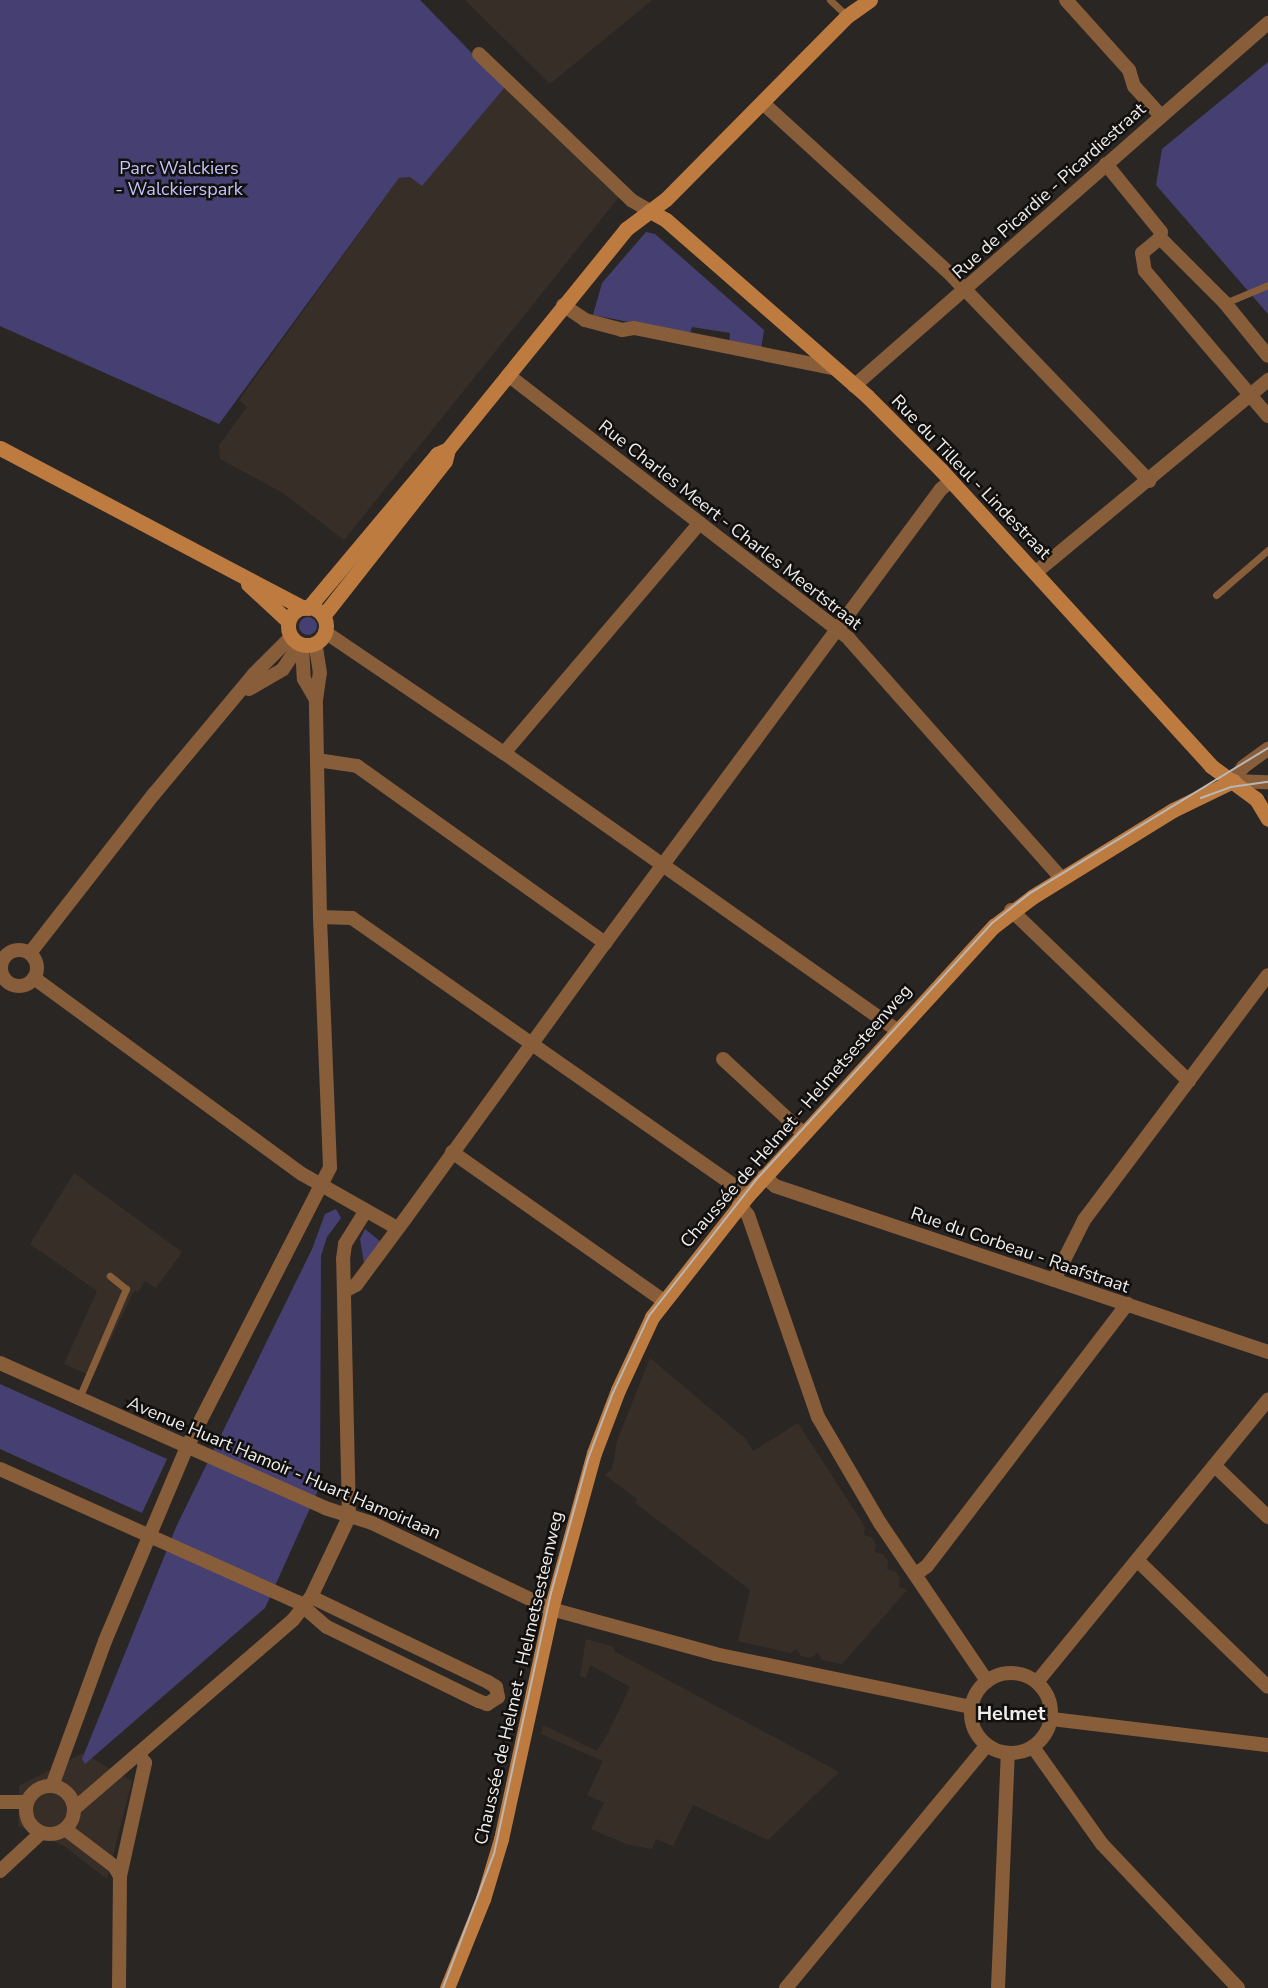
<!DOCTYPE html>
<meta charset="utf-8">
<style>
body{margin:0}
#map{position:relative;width:1268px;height:1988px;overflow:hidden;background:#2a2624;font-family:"Nunito Sans",sans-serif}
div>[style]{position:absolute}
.built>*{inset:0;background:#372e28}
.green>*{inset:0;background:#454071}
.round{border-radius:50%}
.lane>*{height:7px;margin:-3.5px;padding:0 3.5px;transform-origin:3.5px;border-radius:3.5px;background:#885d3a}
.street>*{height:14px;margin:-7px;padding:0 7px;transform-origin:7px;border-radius:7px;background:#885d3a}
.street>.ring{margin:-7px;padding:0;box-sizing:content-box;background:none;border:14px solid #885d3a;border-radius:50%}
.secondary>*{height:15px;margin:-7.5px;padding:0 7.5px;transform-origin:7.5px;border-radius:7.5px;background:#be7b40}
.secondary>.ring{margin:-7.5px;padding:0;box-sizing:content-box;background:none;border:15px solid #be7b40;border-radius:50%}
.tram>*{height:1.5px;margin:-0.75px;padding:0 0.75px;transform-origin:0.75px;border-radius:0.75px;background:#b9b7b5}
span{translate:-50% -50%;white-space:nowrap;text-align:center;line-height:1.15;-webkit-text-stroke:5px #11100e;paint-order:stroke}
.park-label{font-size:18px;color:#c5c3fd}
.street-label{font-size:18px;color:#efedeb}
.neighbourhood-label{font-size:20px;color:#efedeb;font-weight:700}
</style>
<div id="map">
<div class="built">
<i style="clip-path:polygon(465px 0,652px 0,550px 84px)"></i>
<i style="clip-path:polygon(505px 87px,619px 197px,344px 540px,283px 493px,220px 459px,219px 445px,247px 407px,239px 400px,399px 178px,410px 177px,422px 186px)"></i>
<i style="clip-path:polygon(74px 1173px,182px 1252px,156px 1288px,145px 1281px,138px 1292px,134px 1291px,93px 1377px,64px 1364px,97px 1291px,30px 1244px)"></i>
<i style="clip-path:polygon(650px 1358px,746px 1439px,753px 1451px,798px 1423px,865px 1527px,864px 1535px,871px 1537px,876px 1544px,875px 1552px,883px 1554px,888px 1561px,887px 1569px,895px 1571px,900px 1578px,899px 1587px,907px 1590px,842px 1664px,822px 1660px,818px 1653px,811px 1658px,801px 1656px,797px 1649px,790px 1653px,738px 1641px,750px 1590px,635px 1503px,637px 1499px,605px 1475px,612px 1469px,617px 1441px)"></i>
<i style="clip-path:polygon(586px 1639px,614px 1647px,614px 1651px,839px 1772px,768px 1840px,693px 1805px,673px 1846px,656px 1839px,652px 1849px,629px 1845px,591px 1829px,604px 1803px,587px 1795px,603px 1761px,541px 1734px,543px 1725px,597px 1751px,609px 1731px,630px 1687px,590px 1665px,586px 1678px,580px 1676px)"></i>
<i style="clip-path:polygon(83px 1753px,132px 1781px,107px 1879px,64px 1846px,18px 1826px,19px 1786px)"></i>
</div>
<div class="green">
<i style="clip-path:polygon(0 0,420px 0,505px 87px,422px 186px,410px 177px,399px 178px,219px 424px,0 326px)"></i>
<i style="clip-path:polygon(1268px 62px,1268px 314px,1156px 185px,1162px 149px)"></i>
<i style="clip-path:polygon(646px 232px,655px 234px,764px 330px,761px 349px,729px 343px,730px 333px,692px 327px,690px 334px,593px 315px,602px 283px)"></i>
<i class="round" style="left:299px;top:617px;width:18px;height:18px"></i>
<i style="clip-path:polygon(336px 1209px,341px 1218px,327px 1237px,321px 1256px,320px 1486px,265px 1608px,85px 1764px,82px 1759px,177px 1525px,312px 1249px,325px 1214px)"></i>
<i style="clip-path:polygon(365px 1229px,381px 1242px,364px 1263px,360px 1239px)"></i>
<i style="clip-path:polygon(0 1384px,167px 1459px,142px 1513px,0 1449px)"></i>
</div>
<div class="lane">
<i style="left:830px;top:0;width:23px;rotate:43deg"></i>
<i style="left:1225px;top:303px;width:47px;rotate:-22.7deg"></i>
<i style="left:1216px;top:595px;width:69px;rotate:-40.9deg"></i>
<i style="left:79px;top:1398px;width:119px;rotate:-66.7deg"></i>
<i style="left:126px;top:1289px;width:21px;rotate:-141deg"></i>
</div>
<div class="street">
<i style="left:1066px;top:0;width:94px;rotate:48deg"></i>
<i style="left:1129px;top:70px;width:17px;rotate:73deg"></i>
<i style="left:1134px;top:86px;width:40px;rotate:48deg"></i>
<i style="left:479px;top:54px;width:211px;rotate:43.8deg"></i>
<i style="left:631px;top:200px;width:22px;rotate:30deg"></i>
<i style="left:764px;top:104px;width:253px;rotate:42.4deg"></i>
<i style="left:951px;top:275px;width:286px;rotate:46.1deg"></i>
<i style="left:1106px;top:164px;width:87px;rotate:51deg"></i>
<i style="left:1161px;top:232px;width:6px;rotate:99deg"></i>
<i style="left:1160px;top:238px;width:92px;rotate:45deg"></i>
<i style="left:1225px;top:303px;width:68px;rotate:50.9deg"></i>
<i style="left:1160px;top:238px;width:23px;rotate:140deg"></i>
<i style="left:1142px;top:253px;width:18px;rotate:81deg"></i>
<i style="left:1145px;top:271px;width:190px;rotate:49.7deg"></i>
<i style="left:563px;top:305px;width:27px;rotate:34deg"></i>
<i style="left:585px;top:320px;width:38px;rotate:15deg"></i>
<i style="left:622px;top:330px;width:12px;rotate:-9deg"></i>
<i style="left:634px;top:328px;width:203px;rotate:11.4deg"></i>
<i style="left:508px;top:375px;width:431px;rotate:37.7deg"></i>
<i style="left:849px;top:639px;width:319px;rotate:48.4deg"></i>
<i style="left:854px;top:386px;width:551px;rotate:-41.24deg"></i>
<i style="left:1035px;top:573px;width:303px;rotate:-39.6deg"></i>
<i style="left:325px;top:632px;width:216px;rotate:34.1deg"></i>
<i style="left:504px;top:753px;width:481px;rotate:35.2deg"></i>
<i style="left:302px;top:645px;width:34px;rotate:87deg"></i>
<i style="left:304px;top:679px;width:24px;rotate:60deg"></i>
<i style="left:249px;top:689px;width:39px;rotate:-30deg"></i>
<i style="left:283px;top:669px;width:30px;rotate:-56deg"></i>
<i style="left:504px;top:753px;width:302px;rotate:-49.6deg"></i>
<i style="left:317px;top:760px;width:40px;rotate:8.5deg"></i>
<i style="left:357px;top:766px;width:305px;rotate:35.5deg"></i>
<i style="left:1233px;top:781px;width:17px;rotate:-54deg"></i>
<i style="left:1243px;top:767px;width:31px;rotate:-36deg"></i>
<i style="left:1233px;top:781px;width:35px;rotate:2deg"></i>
<i style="left:1011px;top:910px;width:247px;rotate:43.9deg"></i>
<i style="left:320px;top:917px;width:32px;rotate:2deg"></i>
<i style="left:352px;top:918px;width:483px;rotate:35deg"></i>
<i class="ring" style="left:1px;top:950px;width:22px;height:22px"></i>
<i style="left:30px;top:953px;width:202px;rotate:-52.1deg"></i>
<i style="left:154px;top:794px;width:156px;rotate:-50.2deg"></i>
<i style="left:254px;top:674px;width:52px;rotate:-45deg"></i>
<i style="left:34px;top:978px;width:332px;rotate:36.2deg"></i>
<i style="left:302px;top:1174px;width:109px;rotate:29.6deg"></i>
<i style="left:723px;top:1059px;width:109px;rotate:42.8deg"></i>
<i style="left:452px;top:1152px;width:259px;rotate:35.1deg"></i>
<i style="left:764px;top:1176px;width:15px;rotate:42deg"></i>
<i style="left:775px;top:1186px;width:520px;rotate:18.61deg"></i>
<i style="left:739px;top:1204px;width:14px;rotate:51deg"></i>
<i style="left:748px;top:1215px;width:214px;rotate:70.9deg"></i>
<i style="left:818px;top:1417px;width:123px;rotate:59.7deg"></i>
<i style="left:880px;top:1523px;width:191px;rotate:55.9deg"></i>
<i style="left:1054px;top:1280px;width:67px;rotate:-63.4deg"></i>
<i style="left:1084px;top:1220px;width:306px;rotate:-53.1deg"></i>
<i style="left:345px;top:1291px;width:13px;rotate:-29deg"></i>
<i style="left:356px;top:1285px;width:82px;rotate:-53.4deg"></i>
<i style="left:405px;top:1219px;width:341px;rotate:-54.1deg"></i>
<i style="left:605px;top:943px;width:565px;rotate:-53.5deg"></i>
<i style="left:941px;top:489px;width:13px;rotate:-39deg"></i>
<i style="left:0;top:1363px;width:356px;rotate:24deg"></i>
<i style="left:325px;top:1508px;width:49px;rotate:17.7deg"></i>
<i style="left:372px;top:1523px;width:199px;rotate:25.7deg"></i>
<i style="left:551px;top:1609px;width:170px;rotate:15.3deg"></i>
<i style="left:715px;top:1654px;width:262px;rotate:11.7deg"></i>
<i style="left:1216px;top:1467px;width:72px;rotate:43.9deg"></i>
<i style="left:0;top:1469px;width:326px;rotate:24.1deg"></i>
<i style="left:298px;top:1602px;width:38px;rotate:41deg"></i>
<i style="left:327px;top:1627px;width:169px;rotate:26deg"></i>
<i style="left:479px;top:1701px;width:9px;rotate:21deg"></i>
<i style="left:487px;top:1704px;width:13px;rotate:-32deg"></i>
<i style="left:498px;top:1697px;width:10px;rotate:-101deg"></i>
<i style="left:496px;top:1687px;width:9px;rotate:-148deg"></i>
<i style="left:488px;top:1682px;width:196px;rotate:-154.3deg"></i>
<i style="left:1137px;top:1560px;width:182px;rotate:44.1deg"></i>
<i style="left:916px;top:1574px;width:14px;rotate:-36deg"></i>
<i style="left:927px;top:1566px;width:330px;rotate:-52.6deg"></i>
<i class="ring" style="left:971px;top:1673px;width:66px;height:66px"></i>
<i style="left:1037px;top:1682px;width:365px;rotate:-50.7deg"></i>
<i style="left:1052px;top:1719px;width:218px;rotate:6.9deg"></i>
<i style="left:1033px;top:1747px;width:119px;rotate:54.6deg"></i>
<i style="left:1102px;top:1844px;width:198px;rotate:46.6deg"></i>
<i class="ring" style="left:26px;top:1786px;width:34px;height:34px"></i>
<i style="left:52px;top:1786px;width:154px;rotate:-69.9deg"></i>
<i style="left:105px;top:1641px;width:211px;rotate:-67.1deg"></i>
<i style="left:187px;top:1447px;width:314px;rotate:-62.9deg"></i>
<i style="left:330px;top:1167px;width:250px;rotate:-92.3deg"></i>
<i style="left:320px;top:917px;width:217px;rotate:-91.1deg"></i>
<i style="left:316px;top:700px;width:27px;rotate:-82deg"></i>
<i style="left:320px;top:673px;width:30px;rotate:-99deg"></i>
<i style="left:0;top:1802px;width:27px"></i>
<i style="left:74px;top:1809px;width:289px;rotate:-40.8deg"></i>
<i style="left:293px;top:1620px;width:29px;rotate:-52deg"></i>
<i style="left:311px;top:1597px;width:89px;rotate:-64.6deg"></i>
<i style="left:349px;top:1517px;width:258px;rotate:-91.3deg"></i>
<i style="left:343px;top:1259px;width:15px;rotate:-82deg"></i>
<i style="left:345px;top:1244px;width:38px;rotate:-58deg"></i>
<i style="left:65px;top:1829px;width:61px;rotate:37.1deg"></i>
<i style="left:114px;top:1866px;width:12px;rotate:59deg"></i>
<i style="left:0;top:1871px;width:56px;rotate:-42.8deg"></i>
<i style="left:119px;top:1988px;width:112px;rotate:-89.5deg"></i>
<i style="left:120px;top:1876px;width:116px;rotate:-77.5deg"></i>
<i style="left:145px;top:1763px;width:10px;rotate:-127deg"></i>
<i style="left:786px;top:1988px;width:315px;rotate:-50.4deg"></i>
<i style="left:998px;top:1988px;width:235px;rotate:-87.6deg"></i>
</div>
<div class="secondary">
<i style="left:650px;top:211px;width:18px;rotate:29deg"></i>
<i style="left:666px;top:220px;width:267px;rotate:41.2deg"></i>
<i style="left:867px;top:396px;width:105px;rotate:45deg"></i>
<i style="left:941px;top:470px;width:401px;rotate:47.6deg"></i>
<i style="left:1211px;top:766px;width:56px;rotate:36.3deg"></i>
<i style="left:1256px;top:799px;width:23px;rotate:59deg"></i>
<i style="left:0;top:448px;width:343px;rotate:27.8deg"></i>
<i style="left:248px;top:584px;width:54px;rotate:42.8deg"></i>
<i class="ring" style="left:288px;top:607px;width:23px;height:23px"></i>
<i style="left:308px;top:608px;width:201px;rotate:-50deg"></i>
<i style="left:437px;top:454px;width:12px;rotate:-24deg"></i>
<i style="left:323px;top:616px;width:197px;rotate:-51.8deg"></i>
<i style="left:445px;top:461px;width:12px;rotate:-76deg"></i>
<i style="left:448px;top:449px;width:283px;rotate:-51deg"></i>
<i style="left:626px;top:229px;width:50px;rotate:-36.9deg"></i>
<i style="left:666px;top:199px;width:257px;rotate:-45.3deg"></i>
<i style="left:847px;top:16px;width:28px;rotate:-35deg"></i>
<i style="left:447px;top:1988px;width:96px;rotate:-68deg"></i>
<i style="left:483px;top:1899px;width:63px;rotate:-73.3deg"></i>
<i style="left:501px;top:1839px;width:235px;rotate:-77.7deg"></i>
<i style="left:551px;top:1609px;width:162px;rotate:-74.6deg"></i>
<i style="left:594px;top:1453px;width:67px;rotate:-69.1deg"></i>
<i style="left:618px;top:1390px;width:81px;rotate:-65deg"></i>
<i style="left:652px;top:1317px;width:155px;rotate:-51.8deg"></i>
<i style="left:748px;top:1195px;width:365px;rotate:-47.6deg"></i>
<i style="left:994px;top:926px;width:48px;rotate:-37.3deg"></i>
<i style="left:1032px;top:897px;width:166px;rotate:-31.7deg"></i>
<i style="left:1173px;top:810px;width:67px;rotate:-25.8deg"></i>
</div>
<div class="tram">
<i style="left:1201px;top:798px;width:32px;rotate:-20deg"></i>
<i style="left:1231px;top:787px;width:37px;rotate:-8deg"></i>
<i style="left:443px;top:1988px;width:143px;rotate:-69.2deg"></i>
<i style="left:494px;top:1854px;width:263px;rotate:-77.7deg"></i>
<i style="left:550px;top:1597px;width:143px;rotate:-74.6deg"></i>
<i style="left:588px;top:1459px;width:71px;rotate:-69.3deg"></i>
<i style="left:613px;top:1393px;width:85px;rotate:-64.9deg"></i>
<i style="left:649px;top:1316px;width:173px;rotate:-51.8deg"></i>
<i style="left:756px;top:1180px;width:348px;rotate:-47.4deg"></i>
<i style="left:991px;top:924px;width:48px;rotate:-38.3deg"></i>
<i style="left:1029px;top:894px;width:280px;rotate:-31.4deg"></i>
</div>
<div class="park-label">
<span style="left:179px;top:179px">Parc Walckiers<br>- Walckierspark</span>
</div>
<div class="street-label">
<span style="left:1049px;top:191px;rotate:-42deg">Rue de Picardie - Picardiestraat</span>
<span style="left:971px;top:477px;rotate:46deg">Rue du Tilleul - Lindestraat</span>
<span style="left:730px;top:525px;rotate:38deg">Rue Charles Meert - Charles Meertstraat</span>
<span style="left:796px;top:1116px;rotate:-49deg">Chaussée de Helmet - Helmetsesteenweg</span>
<span style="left:1020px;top:1250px;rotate:19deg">Rue du Corbeau - Raafstraat</span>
<span style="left:284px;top:1468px;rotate:23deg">Avenue Huart Hamoir - Huart Hamoirlaan</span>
<span style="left:519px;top:1678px;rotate:-77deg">Chaussée de Helmet - Helmetsesteenweg</span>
</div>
<div class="neighbourhood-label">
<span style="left:1011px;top:1713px">Helmet</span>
</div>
</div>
